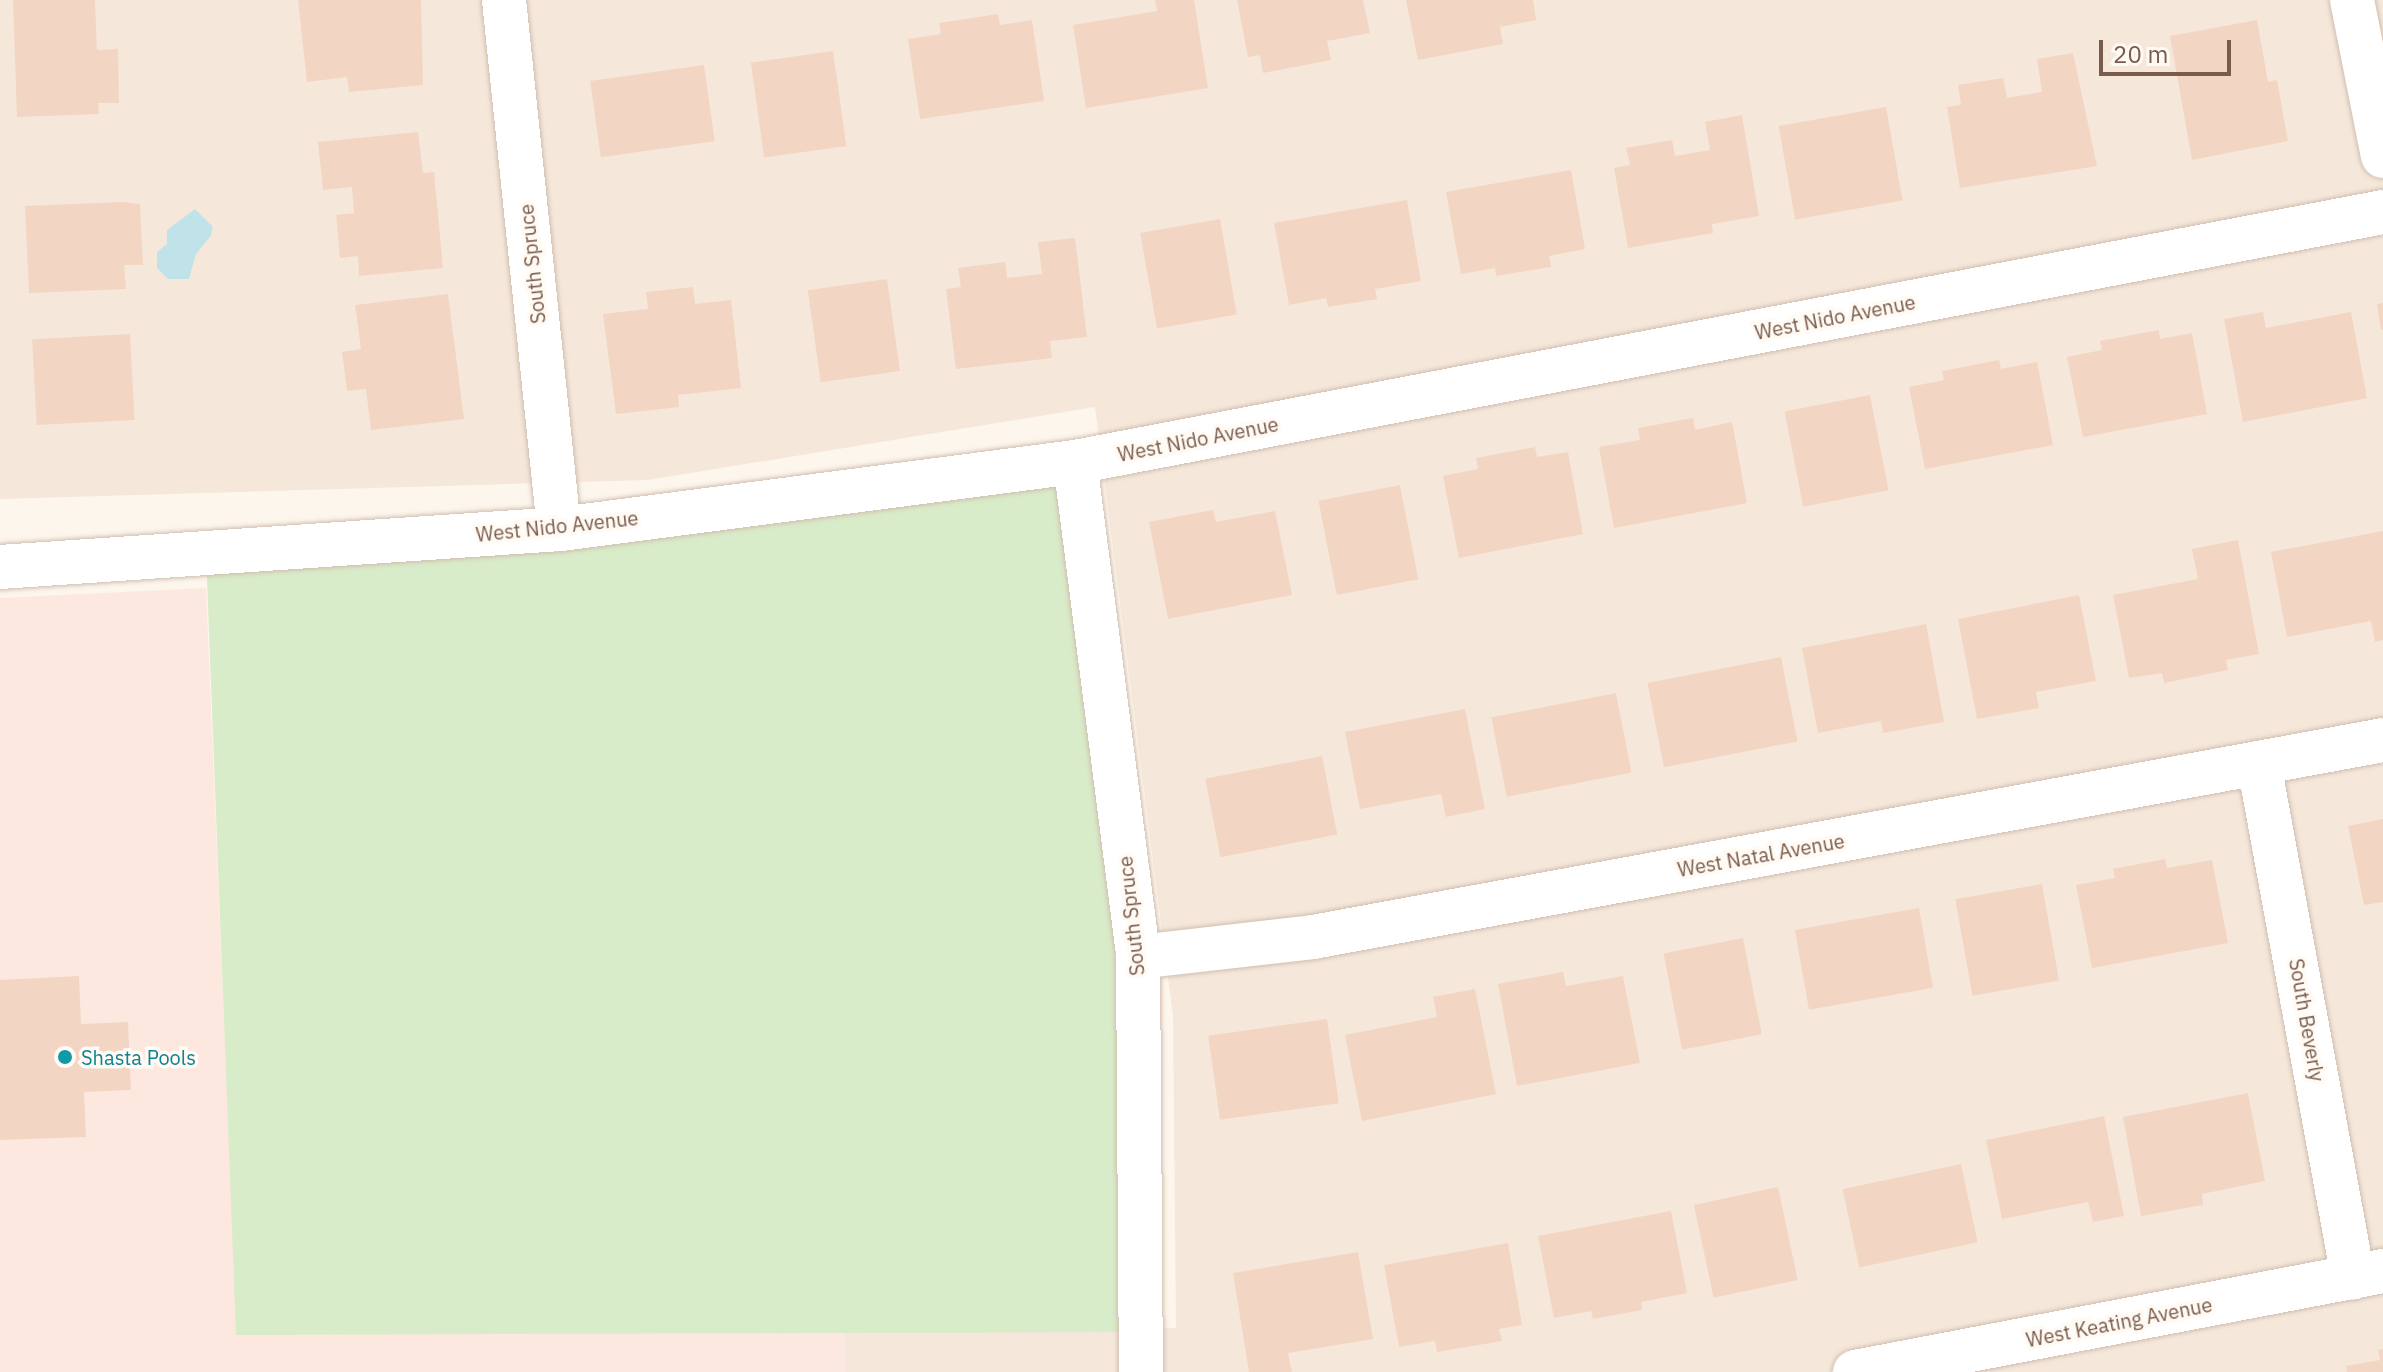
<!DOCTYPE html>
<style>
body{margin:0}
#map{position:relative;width:2383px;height:1372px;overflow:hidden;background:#fdf6ec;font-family:"IBM Plex Sans",sans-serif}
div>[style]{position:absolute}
.residential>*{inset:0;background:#f5e8da}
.commercial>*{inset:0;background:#fde8e0}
.green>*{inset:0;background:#d8ecc9}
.water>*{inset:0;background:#bfe3e8}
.building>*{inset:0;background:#f3d5c3;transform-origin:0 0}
.roads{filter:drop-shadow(0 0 2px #d1beb0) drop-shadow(0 0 2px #d1beb0)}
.street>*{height:44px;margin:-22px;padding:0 22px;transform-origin:22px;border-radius:22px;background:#fff}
.dots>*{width:22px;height:22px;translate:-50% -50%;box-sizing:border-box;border:4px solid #fffaf3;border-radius:50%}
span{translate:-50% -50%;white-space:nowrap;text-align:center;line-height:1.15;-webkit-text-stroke:7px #fffaf3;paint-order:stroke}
.street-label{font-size:20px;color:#7a5c4d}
.culture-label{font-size:20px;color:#0d838f}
.left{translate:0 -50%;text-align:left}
.scale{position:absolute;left:2099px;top:40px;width:132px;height:36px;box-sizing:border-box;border:4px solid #7a5c4d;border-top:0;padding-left:10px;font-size:24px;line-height:28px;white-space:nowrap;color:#7a5c4d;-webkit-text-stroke:6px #fffaf3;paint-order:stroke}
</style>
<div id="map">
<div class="residential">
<i style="clip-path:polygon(0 0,2383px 0,2383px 1372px,845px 1372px,844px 1332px,1176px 1328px,1173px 1016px,1095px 407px,648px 480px,0 499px)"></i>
</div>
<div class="commercial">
<i style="clip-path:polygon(206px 588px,237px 1334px,844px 1332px,845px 1372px,0 1372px,0 598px)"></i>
</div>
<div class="green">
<i style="clip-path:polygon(1075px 462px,1138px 957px,1141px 1332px,236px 1335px,206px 553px)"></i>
</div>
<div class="water">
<i style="clip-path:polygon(195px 209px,213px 227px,210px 237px,196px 254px,189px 279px,168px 279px,157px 268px,157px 252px,167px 244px,167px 230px)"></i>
</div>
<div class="building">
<i style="clip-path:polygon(13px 0,95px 0,97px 50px,118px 49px,119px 103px,98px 103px,99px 114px,17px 117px)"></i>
<i style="clip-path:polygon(298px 0,421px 0,423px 85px,349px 92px,347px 77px,307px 82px)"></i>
<i style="clip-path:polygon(1155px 0,1194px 0,1208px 88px,1086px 108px,1073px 25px,1157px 11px)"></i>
<i style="clip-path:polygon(1237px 0,1363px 0,1370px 33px,1327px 41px,1331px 60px,1263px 73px,1260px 55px,1248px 57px)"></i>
<i style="clip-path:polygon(1406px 0,1533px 0,1536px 20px,1500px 27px,1503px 44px,1418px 60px)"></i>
<i style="clip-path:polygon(998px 14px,1000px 25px,1032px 20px,1044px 101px,920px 119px,908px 39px,941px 34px,939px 23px)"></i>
<i style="clip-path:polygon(2257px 20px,2268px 82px,2277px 80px,2288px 141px,2192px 160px,2170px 36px)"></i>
<i style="left:833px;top:51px;width:96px;height:83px;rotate:82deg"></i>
<i style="clip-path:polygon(2073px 53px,2097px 166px,1960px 188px,1947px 107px,1961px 105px,1958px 85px,2003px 78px,2007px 98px,2042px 92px,2037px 59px)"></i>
<i style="left:704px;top:65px;width:77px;height:115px;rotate:82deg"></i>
<i style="left:1886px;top:107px;width:95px;height:109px;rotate:80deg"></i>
<i style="clip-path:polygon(1742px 115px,1759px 216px,1712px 224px,1713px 233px,1628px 248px,1614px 168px,1630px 165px,1626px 148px,1672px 140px,1675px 156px,1710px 150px,1705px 122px)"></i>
<i style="clip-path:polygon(418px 132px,423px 173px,434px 172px,443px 268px,359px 276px,358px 256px,340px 258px,336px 215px,354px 213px,352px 187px,323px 190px,318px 142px)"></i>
<i style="clip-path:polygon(1571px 170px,1585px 249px,1549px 256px,1551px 267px,1496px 276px,1495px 268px,1461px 274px,1446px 192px)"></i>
<i style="clip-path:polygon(1407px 200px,1421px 281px,1375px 289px,1377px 299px,1328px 307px,1326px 298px,1289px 305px,1274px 223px)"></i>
<i style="clip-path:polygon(122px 202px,140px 204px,143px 265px,124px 265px,126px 289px,29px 293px,25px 206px)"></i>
<i style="left:1220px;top:219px;width:97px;height:81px;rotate:80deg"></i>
<i style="clip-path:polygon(1075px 238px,1087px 337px,1050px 341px,1052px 358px,956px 369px,946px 289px,961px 287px,958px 268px,1005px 262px,1007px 278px,1042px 274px,1038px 242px)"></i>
<i style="left:887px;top:279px;width:93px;height:80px;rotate:82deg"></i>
<i style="clip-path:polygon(693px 287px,695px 304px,731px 300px,741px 388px,678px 395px,679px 407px,616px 414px,603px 314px,648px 309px,646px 292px)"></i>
<i style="clip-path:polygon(448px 294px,464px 419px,371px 430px,366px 389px,347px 391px,342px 352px,361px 349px,355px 305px)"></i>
<i style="clip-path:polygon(2383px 303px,2383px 330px,2381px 330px,2377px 304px)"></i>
<i style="clip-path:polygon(2263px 312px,2266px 328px,2351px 312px,2367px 398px,2243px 422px,2224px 319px)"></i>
<i style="clip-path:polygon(2159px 330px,2160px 339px,2192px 333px,2207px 414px,2083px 437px,2067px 357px,2102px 350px,2100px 341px)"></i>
<i style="left:130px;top:334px;width:86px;height:98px;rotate:87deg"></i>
<i style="clip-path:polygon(1999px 360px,2001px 369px,2037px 362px,2053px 445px,1925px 469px,1909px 387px,1944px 380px,1942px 371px)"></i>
<i style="left:1870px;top:395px;width:97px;height:87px;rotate:79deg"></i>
<i style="clip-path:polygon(1693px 418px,1695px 430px,1732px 422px,1747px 503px,1614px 528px,1599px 447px,1640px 440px,1638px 428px)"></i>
<i style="clip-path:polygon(1535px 447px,1537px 457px,1568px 452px,1583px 534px,1459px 558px,1443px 476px,1478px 469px,1476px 458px)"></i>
<i style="left:1400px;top:485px;width:96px;height:83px;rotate:79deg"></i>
<i style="clip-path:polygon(1213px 510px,1216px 522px,1275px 511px,1292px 595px,1168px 619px,1149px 522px)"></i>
<i style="clip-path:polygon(2383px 531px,2383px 640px,2375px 642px,2371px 621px,2287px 637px,2271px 552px)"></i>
<i style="clip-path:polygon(2238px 540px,2259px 654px,2226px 660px,2228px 670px,2164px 683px,2162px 673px,2129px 678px,2113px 595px,2198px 579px,2192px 549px)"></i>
<i style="clip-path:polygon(2079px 595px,2096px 681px,2036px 692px,2039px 708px,1977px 719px,1958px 619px)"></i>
<i style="clip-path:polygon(1926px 624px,1944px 722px,1883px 733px,1881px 721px,1818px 733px,1802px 648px)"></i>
<i style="left:1781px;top:657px;width:86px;height:136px;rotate:79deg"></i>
<i style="left:1616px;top:693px;width:81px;height:127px;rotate:79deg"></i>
<i style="clip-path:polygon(1465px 709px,1485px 809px,1446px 817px,1441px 794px,1360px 809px,1345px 732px)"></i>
<i style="left:1322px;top:756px;width:80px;height:119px;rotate:79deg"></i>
<i style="clip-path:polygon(2383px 819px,2383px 902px,2364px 905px,2348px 826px)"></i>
<i style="clip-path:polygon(2165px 859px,2167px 868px,2212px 860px,2228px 943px,2092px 968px,2076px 885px,2115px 878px,2113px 869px)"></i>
<i style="left:2042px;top:884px;width:98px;height:88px;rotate:80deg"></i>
<i style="left:1919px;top:908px;width:81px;height:126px;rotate:80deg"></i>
<i style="left:1743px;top:938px;width:98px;height:81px;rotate:79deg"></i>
<i style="clip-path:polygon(1563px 972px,1566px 986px,1623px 976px,1640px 1063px,1517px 1086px,1498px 984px)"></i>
<i style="clip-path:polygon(79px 976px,81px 1024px,128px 1022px,131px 1090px,84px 1092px,86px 1137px,0 1140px,0 980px)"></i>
<i style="clip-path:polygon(1475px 989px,1496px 1094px,1362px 1121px,1345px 1035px,1437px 1017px,1433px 997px)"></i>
<i style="left:1327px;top:1019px;width:85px;height:120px;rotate:82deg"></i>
<i style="clip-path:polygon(2248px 1093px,2265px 1181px,2202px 1194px,2203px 1205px,2141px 1216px,2123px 1117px)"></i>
<i style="clip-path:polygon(2104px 1116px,2124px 1216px,2093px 1222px,2088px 1202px,2002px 1219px,1986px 1140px)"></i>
<i style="left:1961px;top:1164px;width:80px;height:121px;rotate:78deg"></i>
<i style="left:1778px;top:1187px;width:95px;height:86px;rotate:78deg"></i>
<i style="clip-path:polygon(1671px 1211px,1687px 1293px,1641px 1302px,1642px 1310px,1593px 1319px,1591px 1311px,1554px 1318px,1538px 1236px)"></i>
<i style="clip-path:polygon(1508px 1243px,1522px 1325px,1499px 1329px,1502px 1341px,1437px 1352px,1435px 1341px,1399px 1347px,1384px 1265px)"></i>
<i style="clip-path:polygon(1358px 1252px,1373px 1339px,1288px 1353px,1292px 1372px,1249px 1372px,1233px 1273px)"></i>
<i style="clip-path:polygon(2383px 1349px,2383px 1372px,2347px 1372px,2346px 1366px,2380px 1360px,2378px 1350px)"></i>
</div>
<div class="roads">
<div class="street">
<i style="left:504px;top:0;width:532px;rotate:84.06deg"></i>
<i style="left:2352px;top:0;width:159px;rotate:78.8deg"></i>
<i style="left:1075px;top:462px;width:499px;rotate:82.7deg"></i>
<i style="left:1138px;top:957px;width:415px;rotate:89.6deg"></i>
<i style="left:0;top:567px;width:562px;rotate:-3.88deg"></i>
<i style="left:561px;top:529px;width:518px;rotate:-7.43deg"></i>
<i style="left:1075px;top:462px;width:1332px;rotate:-10.82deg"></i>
<i style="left:2259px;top:764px;width:522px;rotate:79.62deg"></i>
<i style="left:1138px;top:957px;width:176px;rotate:-6.5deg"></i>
<i style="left:1313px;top:937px;width:1088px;rotate:-10.43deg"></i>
<i style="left:1855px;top:1372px;width:538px;rotate:-10.83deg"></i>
</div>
</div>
<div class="dots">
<i style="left:65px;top:1057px;background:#0f9aa8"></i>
</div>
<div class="street-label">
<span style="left:532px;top:264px;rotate:-96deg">South Spruce</span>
<span style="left:1835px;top:317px;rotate:-11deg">West Nido Avenue</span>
<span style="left:1198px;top:439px;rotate:-11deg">West Nido Avenue</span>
<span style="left:557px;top:526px;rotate:-6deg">West Nido Avenue</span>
<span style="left:1761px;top:855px;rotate:-10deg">West Natal Avenue</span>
<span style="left:1131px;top:916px;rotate:-96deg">South Spruce</span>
<span style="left:2307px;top:1020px;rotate:80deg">South Beverly</span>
<span style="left:2119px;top:1322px;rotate:-11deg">West Keating Avenue</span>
</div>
<div class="culture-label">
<span class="left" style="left:81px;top:1057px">Shasta Pools</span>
</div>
<div class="scale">20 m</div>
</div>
